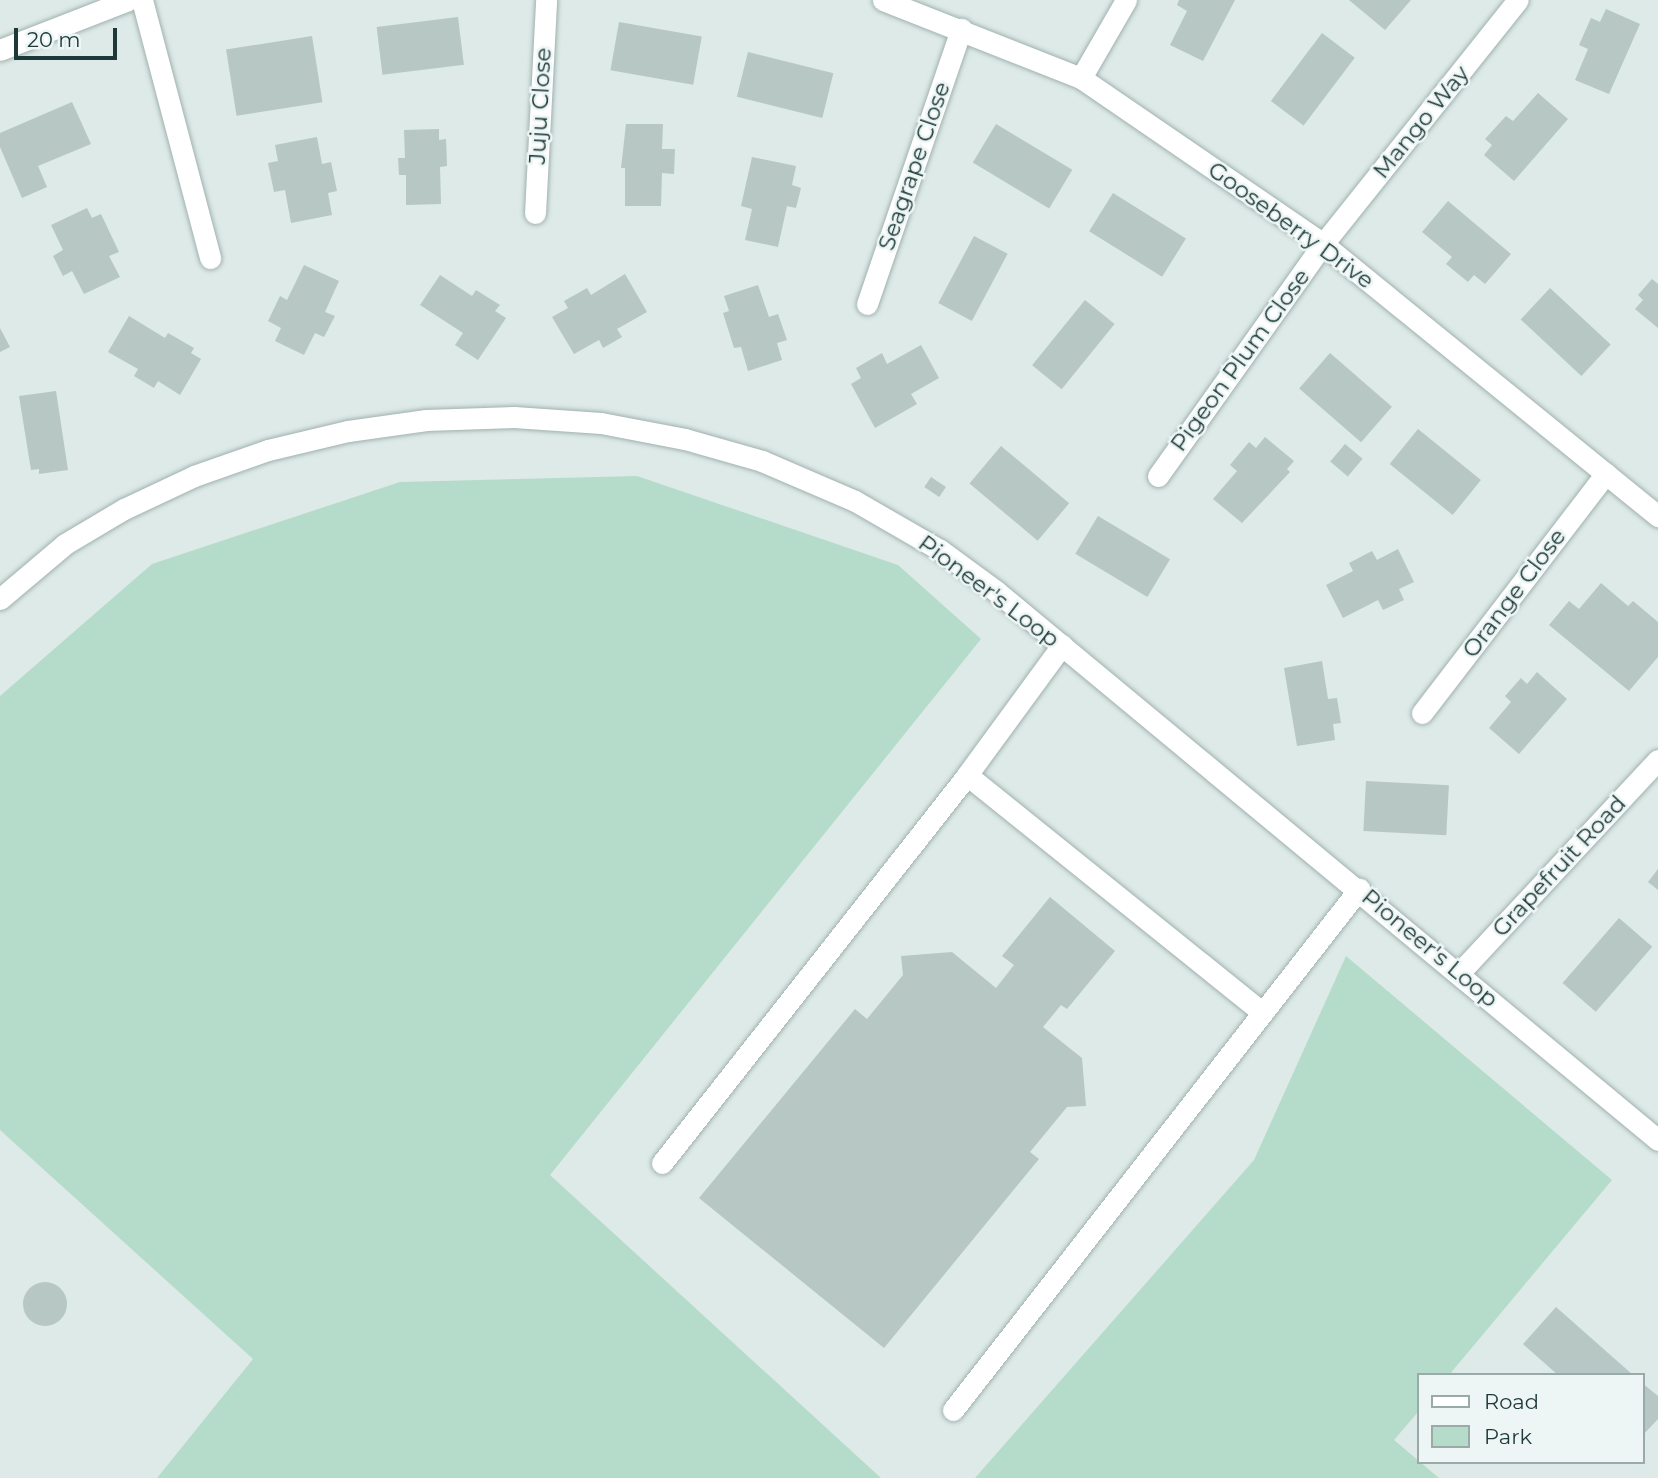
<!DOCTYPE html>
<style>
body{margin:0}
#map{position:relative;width:1658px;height:1478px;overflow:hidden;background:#ddeae7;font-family:Montserrat,sans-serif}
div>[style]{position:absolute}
.green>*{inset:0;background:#b5dcca}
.building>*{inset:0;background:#b6c7c4;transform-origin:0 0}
.round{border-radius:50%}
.roads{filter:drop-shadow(0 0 2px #a0b1af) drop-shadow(0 0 2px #a0b1af)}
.minor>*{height:21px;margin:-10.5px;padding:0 10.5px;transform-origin:10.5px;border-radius:10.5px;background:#fff}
span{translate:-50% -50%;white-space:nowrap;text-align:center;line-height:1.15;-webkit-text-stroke:5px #edf6f4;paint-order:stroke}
.street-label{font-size:23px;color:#1e3939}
.legend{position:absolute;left:1417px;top:1373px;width:228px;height:91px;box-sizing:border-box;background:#edf6f4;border:2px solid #9aaaa9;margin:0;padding:9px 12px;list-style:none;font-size:21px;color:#1e3939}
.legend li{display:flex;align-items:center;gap:14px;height:35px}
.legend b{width:35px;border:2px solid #9aaaa9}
.scale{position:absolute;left:14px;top:28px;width:103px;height:32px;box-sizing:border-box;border:4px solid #1e3939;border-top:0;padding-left:9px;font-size:21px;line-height:24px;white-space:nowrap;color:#1e3939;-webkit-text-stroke:5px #edf6f4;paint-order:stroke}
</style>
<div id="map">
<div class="green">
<i style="clip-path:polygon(637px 476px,898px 565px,981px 639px,550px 1175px,881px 1478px,157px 1478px,253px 1359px,0 1130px,0 696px,152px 564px,400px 482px)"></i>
<i style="clip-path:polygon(1346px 956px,1612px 1180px,1449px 1375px,1418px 1375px,1418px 1412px,1394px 1440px,1439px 1478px,975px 1478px,1254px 1160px)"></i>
</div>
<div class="building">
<i style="clip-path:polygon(1179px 0,1235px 0,1203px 61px,1170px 45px,1187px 11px,1177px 5px)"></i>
<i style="clip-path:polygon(1349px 0,1411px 0,1385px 30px)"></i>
<i style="clip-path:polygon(1606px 9px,1640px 24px,1609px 94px,1575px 80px,1588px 49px,1579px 45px,1591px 18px,1600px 22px)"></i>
<i style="left:458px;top:17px;width:48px;height:82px;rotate:83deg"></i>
<i style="left:619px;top:22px;width:84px;height:49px;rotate:10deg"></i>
<i style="left:1322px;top:33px;width:41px;height:85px;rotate:37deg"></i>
<i style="left:312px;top:36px;width:67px;height:87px;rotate:81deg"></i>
<i style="left:748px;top:52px;width:88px;height:46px;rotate:14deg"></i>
<i style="clip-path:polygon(1538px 93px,1568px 119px,1514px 181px,1484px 155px,1492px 145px,1485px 139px,1506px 116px,1513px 121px)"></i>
<i style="clip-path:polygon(72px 102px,91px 144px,38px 166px,47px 187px,22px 198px,0 147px,0 133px)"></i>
<i style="clip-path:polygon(626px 124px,663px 124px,662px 149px,675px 149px,674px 174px,662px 173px,661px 206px,625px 206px,625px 168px,621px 168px)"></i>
<i style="left:996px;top:124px;width:89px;height:45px;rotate:31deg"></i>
<i style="clip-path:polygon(439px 129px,439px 140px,446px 139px,447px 166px,440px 167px,441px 204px,406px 205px,406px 175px,399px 175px,398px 158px,405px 158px,404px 130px)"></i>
<i style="clip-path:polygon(317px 137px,322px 164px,331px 162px,337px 191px,328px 193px,332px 215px,291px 223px,285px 190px,274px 192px,268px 163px,278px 161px,275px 145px)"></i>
<i style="clip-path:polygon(752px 157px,796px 166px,792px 185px,801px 188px,796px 208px,787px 206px,778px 247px,745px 240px,752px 209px,741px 206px)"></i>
<i style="left:1113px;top:193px;width:86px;height:45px;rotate:32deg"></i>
<i style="clip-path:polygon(1448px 201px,1511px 254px,1485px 284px,1474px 275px,1468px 282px,1446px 264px,1452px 257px,1422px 232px)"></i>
<i style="clip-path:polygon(87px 208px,92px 218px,101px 214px,119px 252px,109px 256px,120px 277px,84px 294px,72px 271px,63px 276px,53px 256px,63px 250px,51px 225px)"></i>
<i style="left:974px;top:236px;width:38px;height:76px;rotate:28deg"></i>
<i style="clip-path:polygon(304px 265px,339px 281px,325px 312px,335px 316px,324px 337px,315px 333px,304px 355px,275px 341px,281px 328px,268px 321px,280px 296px,287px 300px)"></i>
<i style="clip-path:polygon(625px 274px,647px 312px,617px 329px,622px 337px,603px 348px,599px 340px,574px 354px,552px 317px,568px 308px,564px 301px,587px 288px,591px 295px)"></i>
<i style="clip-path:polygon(440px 275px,472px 296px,476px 290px,500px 305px,495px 311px,506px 318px,478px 360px,455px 345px,463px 333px,420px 305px)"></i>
<i style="clip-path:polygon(1652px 279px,1658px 284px,1658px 328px,1635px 309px,1643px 300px,1638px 295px)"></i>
<i style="clip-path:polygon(758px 285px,769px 317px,778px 314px,787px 340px,777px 343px,782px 360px,748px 371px,741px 347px,734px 348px,723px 313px,729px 311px,724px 296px)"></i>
<i style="left:1550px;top:288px;width:83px;height:43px;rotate:43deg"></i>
<i style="left:1085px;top:300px;width:38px;height:84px;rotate:39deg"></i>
<i style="clip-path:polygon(129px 316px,165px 338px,168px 333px,194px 348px,191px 353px,201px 359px,180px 395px,158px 381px,154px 388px,134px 376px,138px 369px,108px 352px)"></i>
<i style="clip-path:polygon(0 328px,10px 347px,0 352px)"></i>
<i style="clip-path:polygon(921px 345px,939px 378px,911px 394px,917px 404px,875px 428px,851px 384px,861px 378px,856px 368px,882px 353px,887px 364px)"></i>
<i style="left:1330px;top:353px;width:82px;height:47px;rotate:41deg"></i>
<i style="clip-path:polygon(56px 391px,68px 470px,39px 474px,39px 469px,31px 470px,19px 396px)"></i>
<i style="left:1418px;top:429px;width:81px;height:45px;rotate:39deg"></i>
<i style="clip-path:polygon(1265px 437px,1294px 461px,1287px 469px,1290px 472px,1242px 523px,1213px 499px,1237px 471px,1230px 465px,1249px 442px,1256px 448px)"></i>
<i style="left:1345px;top:444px;width:23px;height:23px;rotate:40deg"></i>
<i style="left:1001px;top:446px;width:89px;height:49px;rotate:40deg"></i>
<i style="left:931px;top:477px;width:18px;height:12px;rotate:34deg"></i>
<i style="left:1098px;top:516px;width:84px;height:44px;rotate:31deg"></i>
<i style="clip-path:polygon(1398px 549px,1414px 582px,1399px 589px,1404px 600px,1383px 610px,1378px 600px,1343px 618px,1326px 585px,1353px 571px,1349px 563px,1372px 551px,1377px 560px)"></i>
<i style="clip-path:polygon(1601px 583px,1628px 606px,1633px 601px,1658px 622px,1658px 657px,1629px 691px,1549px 625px,1569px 601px,1579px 609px)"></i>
<i style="clip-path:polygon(1322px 661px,1328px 699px,1337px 698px,1341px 723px,1333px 724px,1335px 740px,1297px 746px,1284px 668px)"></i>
<i style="clip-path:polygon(1537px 672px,1567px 699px,1519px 754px,1489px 728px,1511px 702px,1505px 696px,1521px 678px,1527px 684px)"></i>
<i style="left:1366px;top:781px;width:83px;height:50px;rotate:3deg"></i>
<i style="clip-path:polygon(1658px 869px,1658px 890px,1648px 882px)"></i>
<i style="clip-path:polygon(1050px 897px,1115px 951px,1067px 1009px,1061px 1005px,1043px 1027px,1082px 1058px,1086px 1106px,1067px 1107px,1030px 1152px,1039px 1159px,884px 1348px,699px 1198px,855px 1009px,867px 1019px,903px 975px,901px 956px,952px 952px,996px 988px,1014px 965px,1002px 956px)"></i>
<i style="left:1619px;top:918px;width:44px;height:86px;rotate:41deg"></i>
<i class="round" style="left:23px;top:1282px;width:44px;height:44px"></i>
<i style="clip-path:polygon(1556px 1307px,1633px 1375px,1558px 1375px,1523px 1344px)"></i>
<i style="clip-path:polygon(1642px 1383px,1658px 1396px,1658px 1419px,1642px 1436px)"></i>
</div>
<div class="roads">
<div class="minor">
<i style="left:142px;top:0;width:267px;rotate:75.2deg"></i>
<i style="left:883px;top:0;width:213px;rotate:21.5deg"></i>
<i style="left:1081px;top:78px;width:293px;rotate:34.4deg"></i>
<i style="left:1323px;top:244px;width:432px;rotate:39.1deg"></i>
<i style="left:0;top:50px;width:137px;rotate:-21.3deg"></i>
<i style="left:1081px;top:78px;width:90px;rotate:-60deg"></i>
<i style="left:535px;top:213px;width:213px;rotate:-87deg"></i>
<i style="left:867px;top:304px;width:291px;rotate:-71.1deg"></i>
<i style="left:1158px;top:476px;width:285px;rotate:-54.6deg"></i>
<i style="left:1323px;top:244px;width:312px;rotate:-51.4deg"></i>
<i style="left:0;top:599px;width:85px;rotate:-40.2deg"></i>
<i style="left:65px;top:544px;width:69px;rotate:-30.7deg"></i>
<i style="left:124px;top:509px;width:77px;rotate:-25.2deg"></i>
<i style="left:194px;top:476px;width:78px;rotate:-19.4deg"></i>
<i style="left:268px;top:450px;width:82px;rotate:-13.4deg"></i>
<i style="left:348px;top:431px;width:79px;rotate:-8deg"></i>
<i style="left:426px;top:420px;width:88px;rotate:-2deg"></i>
<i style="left:514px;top:417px;width:87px;rotate:3.9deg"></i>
<i style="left:601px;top:423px;width:86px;rotate:10.8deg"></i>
<i style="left:685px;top:439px;width:80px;rotate:15.9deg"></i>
<i style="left:762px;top:461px;width:101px;rotate:23.3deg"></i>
<i style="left:855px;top:501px;width:98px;rotate:30deg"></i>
<i style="left:940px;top:550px;width:69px;rotate:36.2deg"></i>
<i style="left:996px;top:591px;width:860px;rotate:39.67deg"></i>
<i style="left:1422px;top:713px;width:302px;rotate:-52.5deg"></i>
<i style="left:967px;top:775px;width:378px;rotate:38.8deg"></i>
<i style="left:1460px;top:972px;width:290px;rotate:-47deg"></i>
<i style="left:662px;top:1163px;width:494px;rotate:-51.8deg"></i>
<i style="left:967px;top:775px;width:161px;rotate:-53.8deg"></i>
<i style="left:953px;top:1410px;width:661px;rotate:-52.07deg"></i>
</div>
</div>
<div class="street-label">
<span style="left:540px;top:106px;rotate:-87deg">Juju Close</span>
<span style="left:1421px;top:122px;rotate:-51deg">Mango Way</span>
<span style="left:914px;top:166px;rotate:-71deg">Seagrape Close</span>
<span style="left:1291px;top:225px;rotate:36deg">Gooseberry Drive</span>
<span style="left:1240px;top:360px;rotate:-54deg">Pigeon Plum Close</span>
<span style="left:989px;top:591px;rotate:37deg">Pioneer's Loop</span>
<span style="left:1514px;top:593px;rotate:-53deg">Orange Close</span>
<span style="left:1559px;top:866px;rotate:-47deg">Grapefruit Road</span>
<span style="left:1430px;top:948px;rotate:40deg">Pioneer's Loop</span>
</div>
<ul class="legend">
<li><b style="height:9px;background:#fff"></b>Road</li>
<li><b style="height:19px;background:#b5dcca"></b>Park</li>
</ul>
<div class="scale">20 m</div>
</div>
